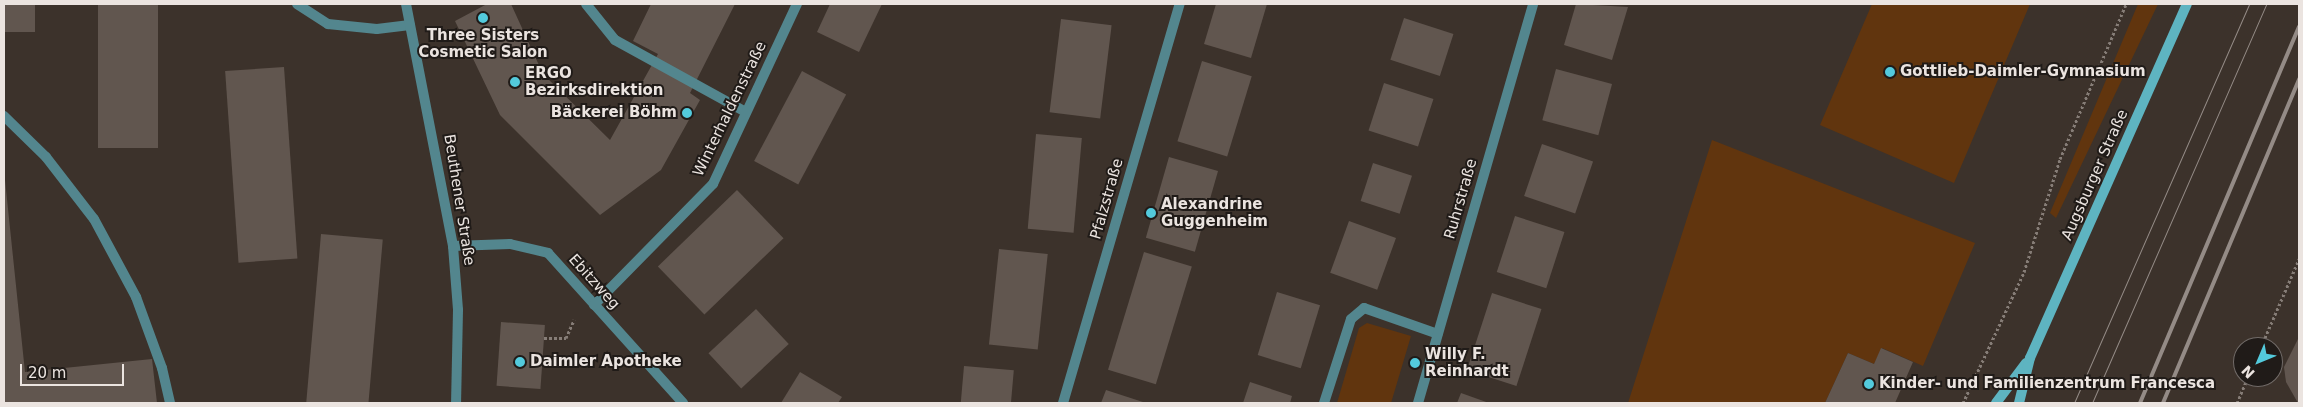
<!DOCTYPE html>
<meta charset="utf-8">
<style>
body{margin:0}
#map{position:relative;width:2303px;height:407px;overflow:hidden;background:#3c322b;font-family:"DejaVu Sans",sans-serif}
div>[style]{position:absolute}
.green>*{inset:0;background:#61350e}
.building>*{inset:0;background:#61564f;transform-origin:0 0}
.path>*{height:3px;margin-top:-1.5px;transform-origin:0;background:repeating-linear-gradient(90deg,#867d77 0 2.5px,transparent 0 5px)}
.lane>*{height:10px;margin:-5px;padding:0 5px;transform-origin:5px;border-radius:5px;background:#53868e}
.street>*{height:10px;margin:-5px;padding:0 5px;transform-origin:5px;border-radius:5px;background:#53868e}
.secondary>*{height:10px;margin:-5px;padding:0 5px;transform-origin:5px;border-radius:5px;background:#5eb4c1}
.tram>*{height:1px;margin:-0.5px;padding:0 0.5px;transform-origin:0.5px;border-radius:0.5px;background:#948b86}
.rail>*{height:4px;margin:-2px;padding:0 2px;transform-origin:2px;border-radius:2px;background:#948b86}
.dots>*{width:14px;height:14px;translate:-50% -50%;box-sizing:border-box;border:2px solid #201b18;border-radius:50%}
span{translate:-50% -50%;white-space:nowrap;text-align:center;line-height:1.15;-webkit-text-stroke:4px #201b18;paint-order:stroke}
.poi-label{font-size:15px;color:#ebe4e0;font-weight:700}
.left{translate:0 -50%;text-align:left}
.right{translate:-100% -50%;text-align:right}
.street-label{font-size:15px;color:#ebe4e0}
.frame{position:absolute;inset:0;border:5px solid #ebe4e0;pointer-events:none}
.north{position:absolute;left:2233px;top:337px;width:50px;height:50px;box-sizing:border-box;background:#201b18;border:1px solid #716b68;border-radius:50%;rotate:225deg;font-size:14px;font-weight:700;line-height:20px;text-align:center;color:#ebe4e0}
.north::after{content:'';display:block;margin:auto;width:18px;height:22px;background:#53cadc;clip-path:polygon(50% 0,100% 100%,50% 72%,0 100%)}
.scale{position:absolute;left:20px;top:364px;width:104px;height:22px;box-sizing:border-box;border:2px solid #ebe4e0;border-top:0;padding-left:6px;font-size:15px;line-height:18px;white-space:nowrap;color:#ebe4e0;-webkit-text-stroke:4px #201b18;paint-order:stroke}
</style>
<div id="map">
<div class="green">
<i style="clip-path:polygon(1872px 4px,2030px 4px,1954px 183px,1820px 125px)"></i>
<i style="clip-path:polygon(2138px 4px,2158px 4px,2056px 218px,2050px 213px)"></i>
<i style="clip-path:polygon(1712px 140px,1975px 243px,1923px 366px,1882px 348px,1874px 364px,1848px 353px,1825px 403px,1628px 403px)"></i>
<i style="clip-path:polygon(1367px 323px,1411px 336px,1391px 403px,1337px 403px,1359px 328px)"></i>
</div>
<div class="building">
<i style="left:4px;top:4px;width:31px;height:28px"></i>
<i style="left:98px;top:4px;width:60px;height:144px"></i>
<i style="clip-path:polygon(487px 4px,511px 4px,543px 74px,610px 140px,658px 54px,633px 41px,651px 4px,735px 4px,690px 93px,700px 100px,661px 170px,600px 215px,500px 115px,455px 21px)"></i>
<i style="clip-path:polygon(830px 4px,882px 4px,859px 52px,817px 32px)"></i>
<i style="clip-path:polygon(1216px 4px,1267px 4px,1251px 58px,1204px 44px)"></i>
<i style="clip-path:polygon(1576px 4px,1628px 7px,1612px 60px,1564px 45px)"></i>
<i style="left:1404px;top:18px;width:52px;height:44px;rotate:18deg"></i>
<i style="left:1061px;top:19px;width:51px;height:94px;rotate:7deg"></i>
<i style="left:1202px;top:61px;width:52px;height:84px;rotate:17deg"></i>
<i style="left:284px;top:67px;width:192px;height:59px;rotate:86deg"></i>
<i style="left:1556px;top:69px;width:58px;height:53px;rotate:15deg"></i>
<i style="left:802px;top:71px;width:50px;height:102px;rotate:28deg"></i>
<i style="left:1384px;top:83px;width:52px;height:50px;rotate:18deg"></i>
<i style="left:1036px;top:134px;width:46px;height:95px;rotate:5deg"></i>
<i style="left:1542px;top:144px;width:54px;height:55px;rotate:19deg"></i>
<i style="left:1169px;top:157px;width:51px;height:84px;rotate:16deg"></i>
<i style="left:1373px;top:163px;width:41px;height:40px;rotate:18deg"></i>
<i style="clip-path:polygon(5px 180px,25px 372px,152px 359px,157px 403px,4px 403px)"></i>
<i style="left:737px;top:190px;width:67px;height:110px;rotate:46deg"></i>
<i style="left:1515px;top:216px;width:52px;height:59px;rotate:18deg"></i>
<i style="left:1349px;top:221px;width:50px;height:55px;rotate:20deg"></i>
<i style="left:321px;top:234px;width:62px;height:169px;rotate:5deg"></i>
<i style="left:999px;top:249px;width:49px;height:96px;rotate:6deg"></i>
<i style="left:1144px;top:252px;width:50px;height:123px;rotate:17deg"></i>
<i style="left:1277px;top:292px;width:45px;height:66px;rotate:17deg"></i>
<i style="left:1492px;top:293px;width:52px;height:81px;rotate:18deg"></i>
<i style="left:756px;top:309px;width:48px;height:65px;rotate:47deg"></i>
<i style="left:501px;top:322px;width:44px;height:64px;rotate:4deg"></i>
<i style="clip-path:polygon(2299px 337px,2299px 403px,2298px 403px,2286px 382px,2284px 367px)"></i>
<i style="clip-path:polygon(1881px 348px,1913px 362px,1895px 403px,1825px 403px,1848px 353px,1874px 364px)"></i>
<i style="left:964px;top:366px;width:50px;height:37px;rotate:5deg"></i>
<i style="clip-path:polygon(800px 372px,842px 397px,838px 403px,781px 403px)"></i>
<i style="clip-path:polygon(1250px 382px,1292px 396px,1290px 403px,1243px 403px)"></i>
<i style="clip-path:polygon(1106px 390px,1146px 403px,1101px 403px)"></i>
<i style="clip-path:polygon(1461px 393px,1489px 403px,1457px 403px)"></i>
</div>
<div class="path">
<i style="left:544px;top:338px;width:22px"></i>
<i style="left:566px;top:338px;width:20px;rotate:-66deg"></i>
<i style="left:2261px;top:347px;width:96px;rotate:-66.6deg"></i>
<i style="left:1963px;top:403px;width:145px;rotate:-65deg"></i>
<i style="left:2024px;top:272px;width:119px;rotate:-72.3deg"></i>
<i style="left:2060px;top:159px;width:168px;rotate:-66.9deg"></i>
<i style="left:2237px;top:403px;width:28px;rotate:-67deg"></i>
</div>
<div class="lane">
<i style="left:586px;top:4px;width:46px;rotate:51.1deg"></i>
<i style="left:615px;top:40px;width:149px;rotate:28.8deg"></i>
<i style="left:4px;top:116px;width:59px;rotate:44.3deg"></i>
<i style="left:46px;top:157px;width:78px;rotate:52.3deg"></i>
<i style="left:94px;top:219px;width:89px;rotate:61.7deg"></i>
<i style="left:136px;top:297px;width:76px;rotate:69.9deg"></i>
<i style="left:162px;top:368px;width:36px;rotate:77deg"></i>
<i style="left:1324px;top:403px;width:88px;rotate:-72.2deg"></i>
<i style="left:1351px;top:319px;width:17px;rotate:-40deg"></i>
<i style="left:1364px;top:308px;width:78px;rotate:19.4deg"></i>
</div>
<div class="street">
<i style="left:297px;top:4px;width:37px;rotate:33deg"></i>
<i style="left:328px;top:24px;width:49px;rotate:5.8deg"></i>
<i style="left:377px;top:29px;width:33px;rotate:-7deg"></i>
<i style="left:406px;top:4px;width:247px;rotate:79deg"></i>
<i style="left:453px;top:246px;width:64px;rotate:85.5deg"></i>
<i style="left:458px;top:310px;width:93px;rotate:91.2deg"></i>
<i style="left:453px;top:246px;width:57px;rotate:-2deg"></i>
<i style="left:510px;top:244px;width:39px;rotate:13deg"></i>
<i style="left:548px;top:253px;width:202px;rotate:48deg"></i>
<i style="left:594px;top:305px;width:170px;rotate:-45.5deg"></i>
<i style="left:713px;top:184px;width:199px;rotate:-65deg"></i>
<i style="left:1063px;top:403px;width:416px;rotate:-73.7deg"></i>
<i style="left:1418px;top:403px;width:415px;rotate:-73.9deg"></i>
</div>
<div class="secondary">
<i style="left:1996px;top:403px;width:50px;rotate:-53.1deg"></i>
<i style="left:2019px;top:403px;width:46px;rotate:-76.3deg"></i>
<i style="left:2030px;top:358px;width:387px;rotate:-66.1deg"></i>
</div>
<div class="tram">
<i style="left:2074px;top:403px;width:436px;rotate:-66.3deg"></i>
<i style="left:2092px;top:403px;width:435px;rotate:-66.4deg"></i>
</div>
<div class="rail">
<i style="left:2140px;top:403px;width:408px;rotate:-67.1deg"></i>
<i style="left:2163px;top:403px;width:351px;rotate:-67.2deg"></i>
</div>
<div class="dots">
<i style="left:483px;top:18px;background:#53cadc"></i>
<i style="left:1890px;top:72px;background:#53cadc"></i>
<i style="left:515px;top:82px;background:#53cadc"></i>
<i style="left:687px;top:113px;background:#53cadc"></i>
<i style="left:1151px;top:213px;background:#53cadc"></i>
<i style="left:520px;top:362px;background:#53cadc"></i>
<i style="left:1415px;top:363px;background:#53cadc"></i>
<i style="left:1869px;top:384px;background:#53cadc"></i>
</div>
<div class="poi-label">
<span style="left:483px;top:44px">Three Sisters<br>Cosmetic Salon</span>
<span class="left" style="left:1900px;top:72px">Gottlieb-Daimler-Gymnasium</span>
<span class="left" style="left:525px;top:82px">ERGO<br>Bezirksdirektion</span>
<span class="right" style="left:677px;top:113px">Bäckerei Böhm</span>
<span class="left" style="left:1161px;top:213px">Alexandrine<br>Guggenheim</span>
<span class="left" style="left:1425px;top:363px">Willy F.<br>Reinhardt</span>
<span class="left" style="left:530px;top:362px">Daimler Apotheke</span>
<span class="left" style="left:1879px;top:384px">Kinder- und Familienzentrum Francesca</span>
</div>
<div class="street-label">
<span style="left:730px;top:109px;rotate:-64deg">Winterhaldenstraße</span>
<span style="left:2095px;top:175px;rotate:-66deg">Augsburger Straße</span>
<span style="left:1107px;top:199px;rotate:-74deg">Pfalzstraße</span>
<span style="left:1461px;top:199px;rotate:-74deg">Ruhrstraße</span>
<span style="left:459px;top:200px;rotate:81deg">Beuthener Straße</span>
<span style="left:594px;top:282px;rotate:48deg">Ebitzweg</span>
</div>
<div class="frame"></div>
<div class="north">N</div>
<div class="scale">20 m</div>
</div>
